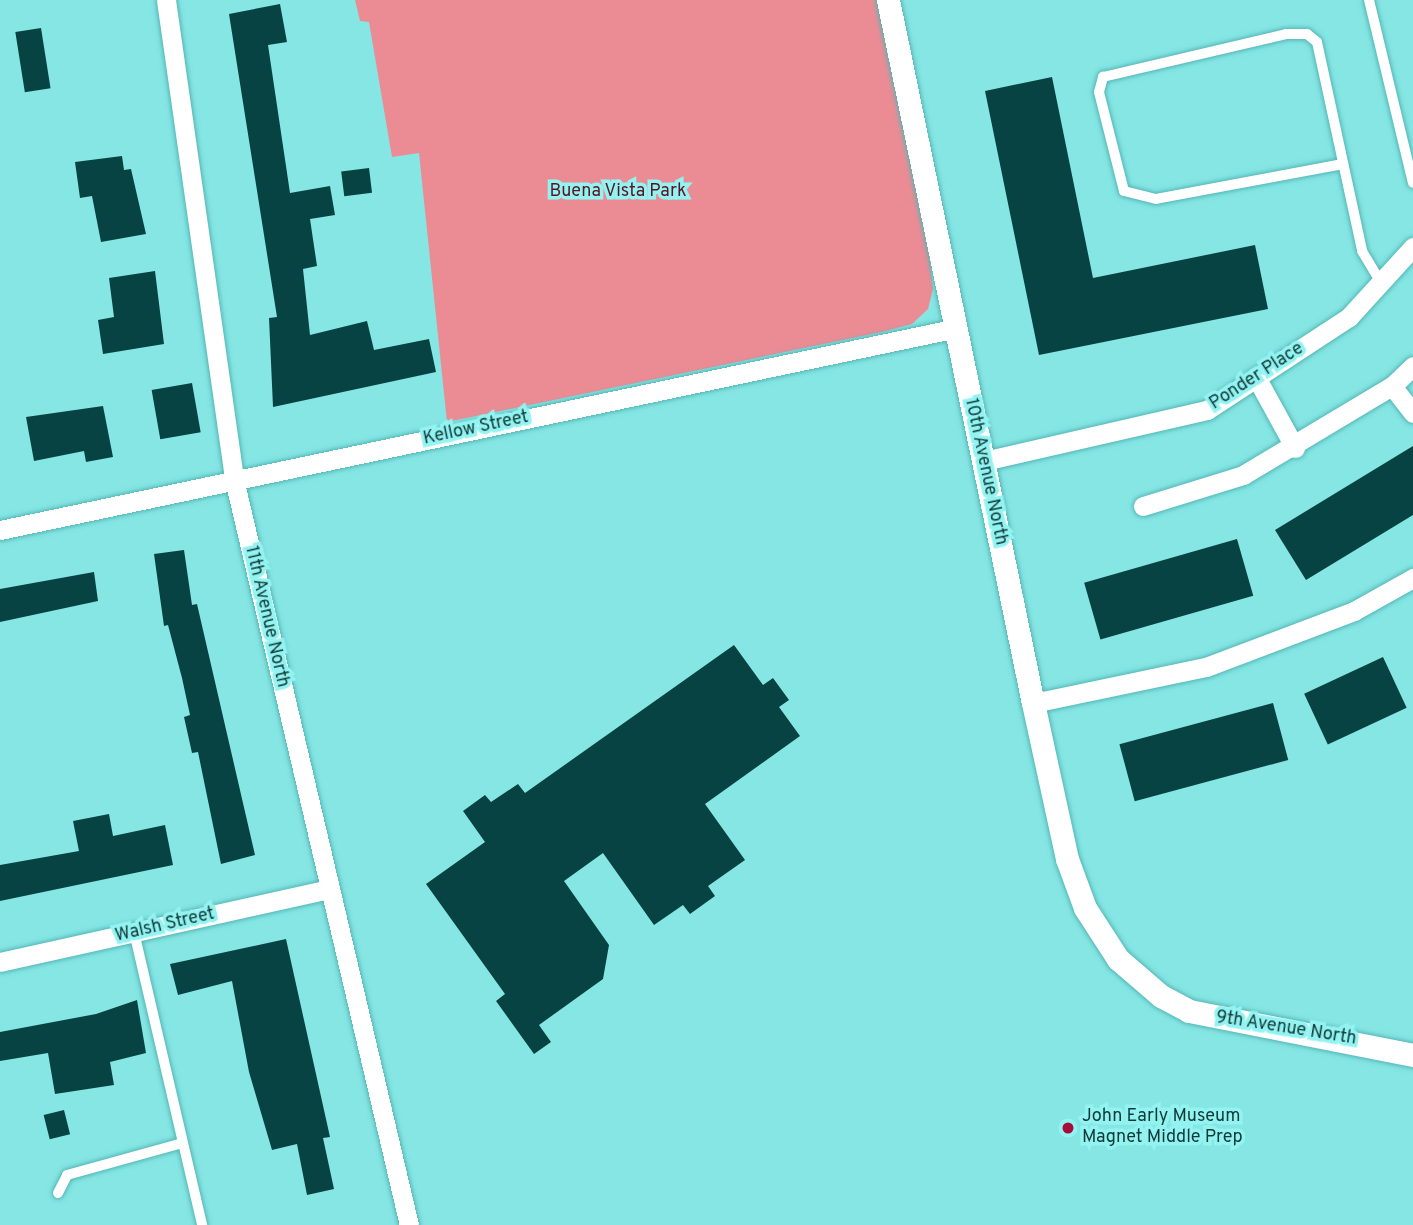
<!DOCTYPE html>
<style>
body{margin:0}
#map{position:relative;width:1413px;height:1225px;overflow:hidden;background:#85e6e4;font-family:Overpass,sans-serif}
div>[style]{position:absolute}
.green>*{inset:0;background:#eb8c95}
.building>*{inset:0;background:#074343;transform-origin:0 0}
.roads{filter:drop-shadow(0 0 2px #54b6b5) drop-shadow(0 0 2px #54b6b5)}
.service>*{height:10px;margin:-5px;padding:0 5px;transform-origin:5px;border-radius:5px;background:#fff}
.minor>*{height:19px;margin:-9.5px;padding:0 9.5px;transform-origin:9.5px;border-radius:9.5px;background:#fff}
.tertiary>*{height:23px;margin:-11.5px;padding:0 11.5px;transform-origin:11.5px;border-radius:11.5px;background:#fff}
.dots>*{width:19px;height:19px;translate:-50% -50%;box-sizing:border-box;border:4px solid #92f3f1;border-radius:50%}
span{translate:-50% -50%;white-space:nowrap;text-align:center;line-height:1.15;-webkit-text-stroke:7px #92f3f1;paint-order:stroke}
.park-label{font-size:18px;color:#5b1422}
.street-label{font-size:18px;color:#0f3a39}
.poi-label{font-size:18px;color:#0f3a39}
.left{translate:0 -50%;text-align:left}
</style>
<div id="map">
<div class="green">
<i style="clip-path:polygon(355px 0,877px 0,929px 252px,933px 289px,928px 309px,912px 324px,882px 332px,447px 422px,419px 153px,392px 157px,369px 22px,360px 21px)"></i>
</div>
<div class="building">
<i style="clip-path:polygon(280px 4px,287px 42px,268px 45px,290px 193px,330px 186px,335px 215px,310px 219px,317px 266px,303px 269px,310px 335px,367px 321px,374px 350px,429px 339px,436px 372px,273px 407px,269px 318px,277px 317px,229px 14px)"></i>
<i style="left:41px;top:28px;width:61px;height:26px;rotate:81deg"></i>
<i style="clip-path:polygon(1052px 77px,1093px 278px,1255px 245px,1268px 309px,1039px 355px,985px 91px)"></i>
<i style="clip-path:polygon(122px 156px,124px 170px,131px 169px,146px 234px,101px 242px,92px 196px,80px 198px,75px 162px)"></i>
<i style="left:369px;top:168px;width:25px;height:28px;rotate:83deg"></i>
<i style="clip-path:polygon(155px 271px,164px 344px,103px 354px,98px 320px,114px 317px,109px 278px)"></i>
<i style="left:192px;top:383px;width:50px;height:41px;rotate:80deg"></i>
<i style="clip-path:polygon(103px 406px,113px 457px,86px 462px,84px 451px,34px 461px,26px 417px)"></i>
<i style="clip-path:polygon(1413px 446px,1413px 515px,1306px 580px,1275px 530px)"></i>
<i style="left:1237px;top:539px;width:59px;height:159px;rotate:74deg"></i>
<i style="clip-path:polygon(184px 550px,192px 605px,197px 604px,255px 855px,221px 864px,198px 752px,192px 753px,184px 717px,190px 715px,182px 678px,168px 625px,164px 626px,154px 554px)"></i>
<i style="clip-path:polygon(94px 572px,98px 601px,0 622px,0 589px)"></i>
<i style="clip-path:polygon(734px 645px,763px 685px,773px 678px,789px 700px,779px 707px,800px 736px,705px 804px,745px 860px,708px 886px,715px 896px,690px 914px,683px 905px,654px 925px,603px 853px,564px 881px,609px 945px,603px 979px,539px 1025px,551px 1042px,534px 1054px,496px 1001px,505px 994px,426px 884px,485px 842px,463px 811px,485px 795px,491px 802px,518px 784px,525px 793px)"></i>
<i style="left:1383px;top:657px;width:56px;height:87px;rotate:65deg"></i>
<i style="left:1273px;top:703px;width:59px;height:159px;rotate:75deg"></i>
<i style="clip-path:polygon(109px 814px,113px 836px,165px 825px,173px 865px,0 901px,0 865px,79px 851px,73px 821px)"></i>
<i style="clip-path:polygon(286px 939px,330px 1137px,323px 1138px,334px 1189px,307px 1195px,297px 1144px,272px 1150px,249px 1072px,232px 981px,178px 995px,170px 964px)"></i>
<i style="clip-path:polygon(137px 1000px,146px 1053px,110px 1062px,114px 1085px,55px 1094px,48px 1053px,0 1061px,0 1032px,96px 1014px)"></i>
<i style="left:64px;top:1110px;width:25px;height:21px;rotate:76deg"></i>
</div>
<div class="roads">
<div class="service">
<i style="left:1369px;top:0;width:188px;rotate:76.5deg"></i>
<i style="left:1343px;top:164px;width:190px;rotate:169.4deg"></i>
<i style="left:1156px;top:199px;width:33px;rotate:-166deg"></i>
<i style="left:1124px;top:191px;width:102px;rotate:-104.2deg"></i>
<i style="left:1099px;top:92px;width:16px;rotate:-75deg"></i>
<i style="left:1103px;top:77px;width:188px;rotate:-13.2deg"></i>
<i style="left:1286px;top:34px;width:21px"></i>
<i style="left:1307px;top:34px;width:13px;rotate:39deg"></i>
<i style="left:1317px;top:42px;width:214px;rotate:77.8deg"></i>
<i style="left:1362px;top:251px;width:37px;rotate:59deg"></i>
<i style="left:134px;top:932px;width:301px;rotate:76.9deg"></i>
<i style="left:58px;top:1193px;width:20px;rotate:-63deg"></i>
<i style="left:67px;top:1175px;width:119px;rotate:-15.5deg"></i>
</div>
<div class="minor">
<i style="left:166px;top:0;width:484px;rotate:81.9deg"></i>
<i style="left:234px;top:479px;width:766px;rotate:76.8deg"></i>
<i style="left:1413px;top:366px;width:29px;rotate:136deg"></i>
<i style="left:1392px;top:386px;width:34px;rotate:52deg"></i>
<i style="left:1256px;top:377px;width:81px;rotate:61.2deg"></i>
<i style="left:984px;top:461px;width:229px;rotate:-12.9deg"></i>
<i style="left:1207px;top:410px;width:170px;rotate:-33.2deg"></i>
<i style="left:1349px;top:317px;width:95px;rotate:-47.6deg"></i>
<i style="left:1143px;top:506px;width:105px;rotate:-17.2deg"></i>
<i style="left:1243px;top:475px;width:174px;rotate:-30.9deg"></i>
<i style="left:0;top:530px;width:973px;rotate:-11.92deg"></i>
<i style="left:1033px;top:703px;width:177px;rotate:-11.8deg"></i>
<i style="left:1206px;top:667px;width:158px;rotate:-20.7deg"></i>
<i style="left:1354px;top:611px;width:68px;rotate:-29.2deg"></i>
<i style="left:0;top:962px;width:338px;rotate:-12.5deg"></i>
</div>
<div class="tertiary">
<i style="left:888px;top:0;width:718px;rotate:78.35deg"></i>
<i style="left:1033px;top:703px;width:160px;rotate:77.7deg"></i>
<i style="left:1067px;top:859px;width:52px;rotate:69.8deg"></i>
<i style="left:1085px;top:908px;width:61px;rotate:57.1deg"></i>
<i style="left:1118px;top:959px;width:57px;rotate:40.7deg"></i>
<i style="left:1161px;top:996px;width:32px;rotate:28deg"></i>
<i style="left:1189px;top:1011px;width:228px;rotate:11.1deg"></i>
</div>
</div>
<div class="dots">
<i style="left:1068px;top:1128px;background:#a60d3a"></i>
</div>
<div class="park-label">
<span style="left:618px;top:192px">Buena Vista Park</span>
</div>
<div class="street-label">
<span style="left:1257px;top:377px;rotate:-33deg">Ponder Place</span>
<span style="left:476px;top:429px;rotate:-12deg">Kellow Street</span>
<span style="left:985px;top:472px;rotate:78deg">10th Avenue North</span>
<span style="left:266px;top:617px;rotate:77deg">11th Avenue North</span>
<span style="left:165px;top:926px;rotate:-13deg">Walsh Street</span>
<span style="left:1286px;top:1029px;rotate:9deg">9th Avenue North</span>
</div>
<div class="poi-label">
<span class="left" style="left:1082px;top:1128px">John Early Museum<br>Magnet Middle Prep</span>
</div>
</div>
